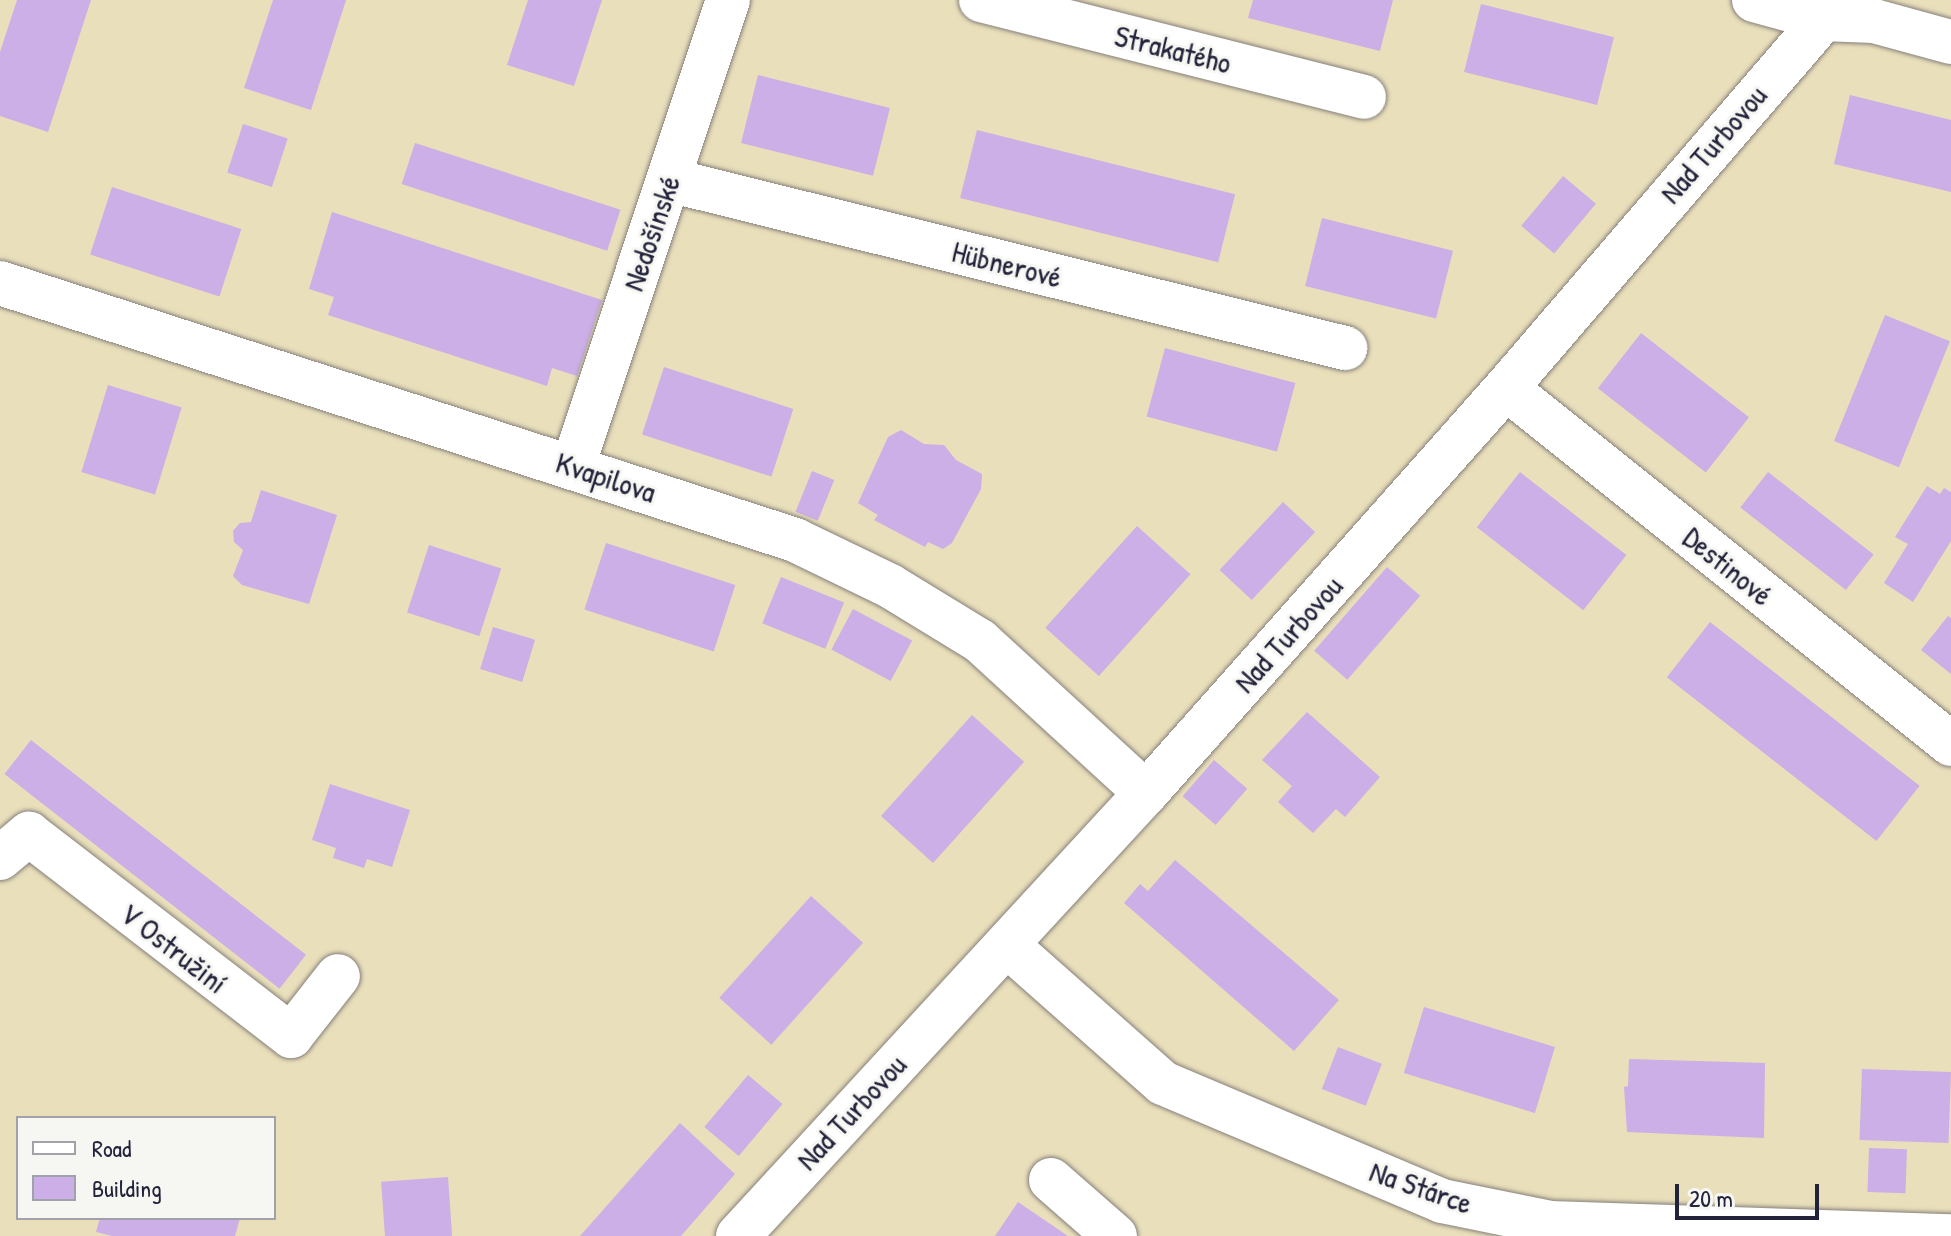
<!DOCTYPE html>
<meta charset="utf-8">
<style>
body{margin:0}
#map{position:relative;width:1951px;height:1236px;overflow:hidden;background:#e9dfbb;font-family:"Patrick Hand",sans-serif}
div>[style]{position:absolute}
.building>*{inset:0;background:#cbafe6;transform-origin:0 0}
.roads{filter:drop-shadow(0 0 2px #86807b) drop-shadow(0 0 2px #86807b)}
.minor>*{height:44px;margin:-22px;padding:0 22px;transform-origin:22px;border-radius:22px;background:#fff}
span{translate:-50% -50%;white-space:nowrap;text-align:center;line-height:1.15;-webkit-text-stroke:6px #f6f6f2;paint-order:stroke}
.street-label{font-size:30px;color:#22223b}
.legend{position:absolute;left:16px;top:1116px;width:260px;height:104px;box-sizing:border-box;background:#f6f6f2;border:2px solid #a1a1a9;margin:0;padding:10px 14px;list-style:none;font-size:24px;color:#22223b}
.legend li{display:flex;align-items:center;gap:16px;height:40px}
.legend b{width:40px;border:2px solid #a1a1a9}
.scale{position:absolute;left:1675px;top:1184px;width:144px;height:36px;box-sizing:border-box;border:4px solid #22223b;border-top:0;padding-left:10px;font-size:24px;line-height:28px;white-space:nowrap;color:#22223b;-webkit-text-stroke:6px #f6f6f2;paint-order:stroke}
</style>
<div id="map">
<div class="building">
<i style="clip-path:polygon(17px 0,91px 0,48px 132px,0 116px,0 52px)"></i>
<i style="clip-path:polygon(273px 0,346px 0,311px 110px,244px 88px)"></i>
<i style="clip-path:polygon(528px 0,602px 0,574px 86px,507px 65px)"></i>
<i style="clip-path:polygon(1253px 0,1393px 0,1380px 51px,1248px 18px)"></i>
<i style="left:1481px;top:4px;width:137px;height:70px;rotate:14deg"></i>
<i style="left:758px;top:75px;width:136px;height:70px;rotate:14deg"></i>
<i style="clip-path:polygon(1850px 95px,1951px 120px,1951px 192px,1834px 164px)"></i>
<i style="left:243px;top:124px;width:47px;height:51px;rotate:18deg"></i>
<i style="left:977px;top:130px;width:266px;height:70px;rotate:14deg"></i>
<i style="left:415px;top:143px;width:216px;height:43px;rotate:18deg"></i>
<i style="left:1563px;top:176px;width:43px;height:65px;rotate:40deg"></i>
<i style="left:112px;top:187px;width:136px;height:71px;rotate:18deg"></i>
<i style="clip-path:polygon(332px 212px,602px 300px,577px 376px,552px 368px,547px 386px,328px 315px,334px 297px,309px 289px)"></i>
<i style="left:1322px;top:218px;width:135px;height:70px;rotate:14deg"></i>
<i style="left:1885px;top:315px;width:70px;height:136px;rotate:22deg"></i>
<i style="left:1641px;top:333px;width:137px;height:70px;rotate:38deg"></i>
<i style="left:1165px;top:348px;width:135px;height:71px;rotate:15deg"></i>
<i style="left:664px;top:367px;width:136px;height:71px;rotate:18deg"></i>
<i style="left:108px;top:385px;width:77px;height:91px;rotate:17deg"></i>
<i style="clip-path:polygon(901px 430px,924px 444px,944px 445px,956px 460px,982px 474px,981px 489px,952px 543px,943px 549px,928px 542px,925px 547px,874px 520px,878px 515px,858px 503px,888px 437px)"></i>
<i style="left:812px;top:471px;width:24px;height:44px;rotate:22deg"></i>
<i style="left:1520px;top:472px;width:135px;height:70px;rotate:38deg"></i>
<i style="left:1768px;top:472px;width:134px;height:45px;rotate:38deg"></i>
<i style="clip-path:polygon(1927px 486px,1940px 494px,1944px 488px,1951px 492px,1951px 541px,1913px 602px,1884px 583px,1908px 544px,1895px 537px)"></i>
<i style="clip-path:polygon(261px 490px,337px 515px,309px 604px,242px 585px,233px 576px,243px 550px,234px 542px,233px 531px,240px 523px,251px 522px)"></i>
<i style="left:1283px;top:502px;width:44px;height:93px;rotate:43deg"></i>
<i style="left:1137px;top:526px;width:72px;height:137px;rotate:42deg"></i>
<i style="left:606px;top:543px;width:136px;height:70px;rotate:18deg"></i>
<i style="left:429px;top:545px;width:76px;height:71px;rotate:18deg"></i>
<i style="left:1387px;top:567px;width:44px;height:111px;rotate:41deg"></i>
<i style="left:781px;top:577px;width:68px;height:50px;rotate:22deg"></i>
<i style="left:853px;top:609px;width:67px;height:46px;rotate:28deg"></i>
<i style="clip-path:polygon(1948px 616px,1951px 618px,1951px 674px,1921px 650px)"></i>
<i style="left:1710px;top:622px;width:266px;height:70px;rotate:38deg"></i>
<i style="left:493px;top:627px;width:44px;height:44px;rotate:17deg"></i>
<i style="clip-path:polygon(1307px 712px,1380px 777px,1345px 817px,1336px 809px,1313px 833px,1278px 802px,1292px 786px,1262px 760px)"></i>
<i style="left:972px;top:715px;width:70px;height:136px;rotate:42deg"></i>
<i style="left:31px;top:740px;width:349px;height:43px;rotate:38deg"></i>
<i style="left:1214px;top:760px;width:44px;height:48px;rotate:41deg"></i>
<i style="clip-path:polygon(330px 784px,410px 810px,392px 867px,367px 859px,364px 868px,333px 858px,336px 848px,312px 840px)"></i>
<i style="clip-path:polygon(1175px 860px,1339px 1000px,1294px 1051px,1124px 903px,1140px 884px,1148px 891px)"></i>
<i style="left:811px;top:896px;width:70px;height:137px;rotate:42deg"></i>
<i style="left:1424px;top:1007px;width:137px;height:69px;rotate:17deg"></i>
<i style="left:1338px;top:1047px;width:47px;height:45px;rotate:21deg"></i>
<i style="clip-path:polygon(1629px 1059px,1765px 1063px,1764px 1138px,1627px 1132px,1624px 1087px,1628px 1086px)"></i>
<i style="left:1862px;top:1069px;width:89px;height:71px;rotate:2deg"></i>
<i style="left:748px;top:1075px;width:45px;height:68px;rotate:40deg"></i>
<i style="clip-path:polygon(680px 1123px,735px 1174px,681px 1236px,580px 1236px)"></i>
<i style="left:1869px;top:1148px;width:38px;height:44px;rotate:2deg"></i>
<i style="left:448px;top:1177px;width:59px;height:67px;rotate:86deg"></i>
<i style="clip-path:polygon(1018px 1202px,1068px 1236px,995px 1236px)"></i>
<i style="clip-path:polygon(100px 1218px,240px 1218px,235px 1236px,112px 1236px,96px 1232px)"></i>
</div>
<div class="roads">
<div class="minor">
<i style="left:981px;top:0;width:395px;rotate:14.2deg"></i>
<i style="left:1754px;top:0;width:72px;rotate:15.4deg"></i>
<i style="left:1823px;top:19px;width:51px;rotate:2.2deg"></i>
<i style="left:1874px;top:21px;width:80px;rotate:15.3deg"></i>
<i style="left:669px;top:180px;width:697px;rotate:13.96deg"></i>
<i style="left:0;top:283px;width:836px;rotate:17.91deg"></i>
<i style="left:795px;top:540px;width:106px;rotate:25.8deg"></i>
<i style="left:890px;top:586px;width:105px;rotate:31.4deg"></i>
<i style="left:980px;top:641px;width:225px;rotate:42.5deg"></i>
<i style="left:1506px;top:388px;width:570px;rotate:38.66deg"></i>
<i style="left:573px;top:466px;width:491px;rotate:-71.6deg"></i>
<i style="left:0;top:858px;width:38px;rotate:-40deg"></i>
<i style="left:29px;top:834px;width:331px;rotate:37.6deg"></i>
<i style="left:291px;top:1036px;width:76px;rotate:-51.9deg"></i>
<i style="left:1007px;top:945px;width:208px;rotate:41.5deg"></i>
<i style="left:1163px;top:1083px;width:303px;rotate:22.9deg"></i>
<i style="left:1442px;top:1201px;width:110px;rotate:11.5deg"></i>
<i style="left:1550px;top:1223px;width:401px;rotate:1.9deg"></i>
<i style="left:1051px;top:1180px;width:85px;rotate:41.2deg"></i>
<i style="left:738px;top:1236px;width:602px;rotate:-47.36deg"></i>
<i style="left:1146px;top:793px;width:542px;rotate:-48.37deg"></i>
<i style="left:1506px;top:388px;width:486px;rotate:-49.3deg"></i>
</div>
</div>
<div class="street-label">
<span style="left:1173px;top:49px;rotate:14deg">Strakatého</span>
<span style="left:1713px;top:144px;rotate:-49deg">Nad Turbovou</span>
<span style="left:651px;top:233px;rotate:-71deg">Nedošínské</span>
<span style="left:1007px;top:264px;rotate:14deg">Hübnerové</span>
<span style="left:606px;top:477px;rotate:18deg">Kvapilova</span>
<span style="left:1728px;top:566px;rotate:39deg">Destinové</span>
<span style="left:1288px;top:634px;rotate:-48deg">Nad Turbovou</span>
<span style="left:174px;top:948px;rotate:38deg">V Ostružiní</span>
<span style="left:851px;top:1112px;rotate:-47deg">Nad Turbovou</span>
<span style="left:1421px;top:1187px;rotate:19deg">Na Stárce</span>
</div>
<ul class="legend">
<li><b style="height:10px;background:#fff"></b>Road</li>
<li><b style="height:22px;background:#cbafe6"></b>Building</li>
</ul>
<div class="scale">20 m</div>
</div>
